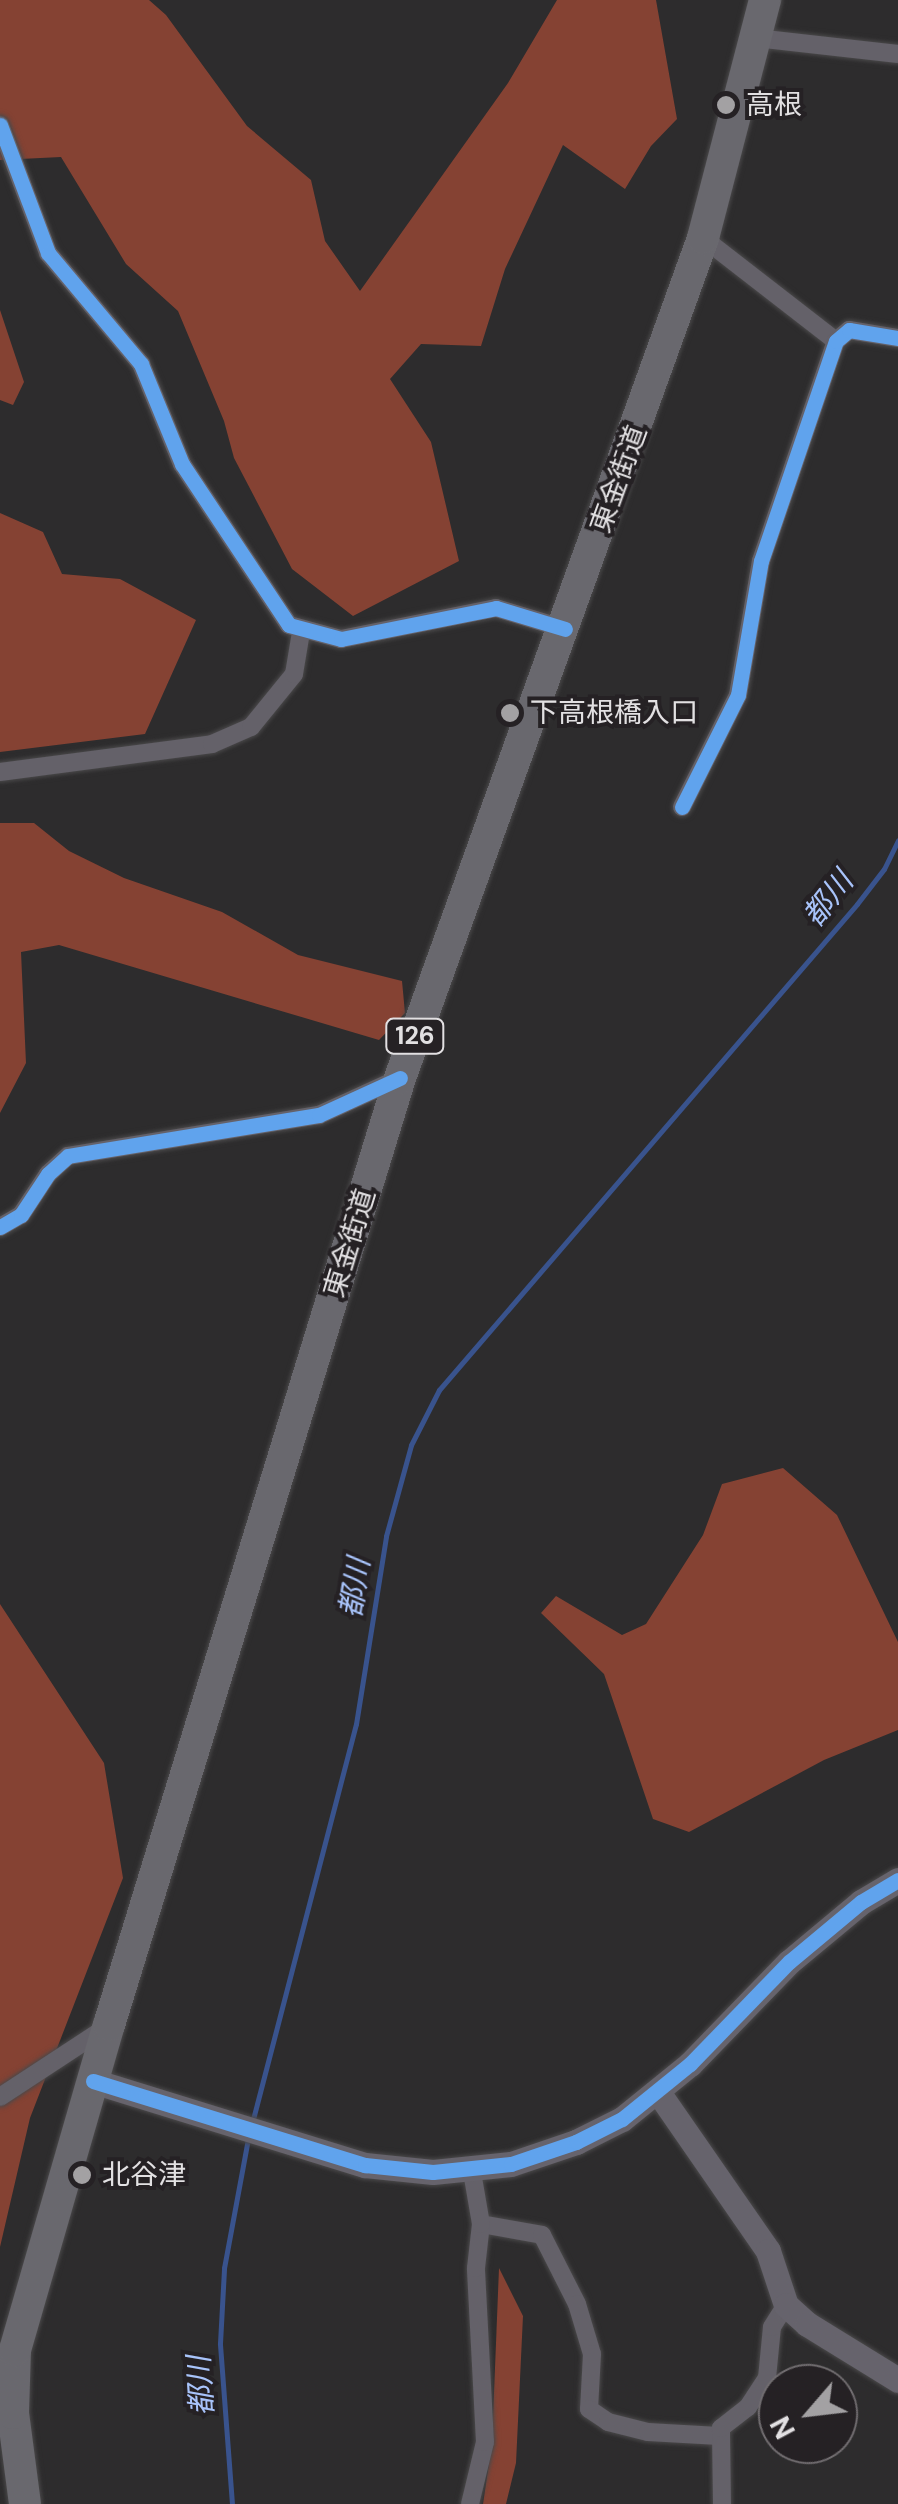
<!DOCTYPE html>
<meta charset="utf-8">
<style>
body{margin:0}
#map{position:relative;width:898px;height:2504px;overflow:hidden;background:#2d2c2d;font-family:"DM Sans","Noto Sans JP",sans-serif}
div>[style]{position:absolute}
.forest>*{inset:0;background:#854233}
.stream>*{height:5px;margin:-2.5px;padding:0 2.5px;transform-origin:2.5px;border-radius:2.5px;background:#39538d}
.roads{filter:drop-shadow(0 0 2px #4a494a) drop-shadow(0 0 2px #4a494a)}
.street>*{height:18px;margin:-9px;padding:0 9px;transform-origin:9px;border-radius:9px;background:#646169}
.secondary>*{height:25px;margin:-12.5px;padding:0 12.5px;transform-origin:12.5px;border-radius:12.5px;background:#66636c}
.highway>*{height:32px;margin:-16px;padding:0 16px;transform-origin:16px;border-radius:16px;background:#69686e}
.cycleway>*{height:15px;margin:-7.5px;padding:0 7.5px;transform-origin:7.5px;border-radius:7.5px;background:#60a3ed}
.dots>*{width:28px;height:28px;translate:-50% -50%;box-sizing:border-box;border:5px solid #252124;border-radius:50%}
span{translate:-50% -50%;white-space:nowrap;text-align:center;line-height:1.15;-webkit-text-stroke:8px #252124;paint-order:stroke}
.shield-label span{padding:2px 8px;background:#252124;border:2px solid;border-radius:8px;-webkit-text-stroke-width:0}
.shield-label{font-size:25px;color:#e2e0e2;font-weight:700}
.poi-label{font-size:28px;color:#e2e0e2}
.left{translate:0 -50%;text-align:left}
.street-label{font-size:28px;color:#e2e0e2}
.water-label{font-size:30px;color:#a8c3fa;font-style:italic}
.north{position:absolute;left:758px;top:2364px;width:100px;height:100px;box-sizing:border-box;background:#252124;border:2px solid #716d70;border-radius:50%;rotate:242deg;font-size:28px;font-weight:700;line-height:40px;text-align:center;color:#e2e0e2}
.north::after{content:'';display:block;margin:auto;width:35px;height:45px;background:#a3a1a3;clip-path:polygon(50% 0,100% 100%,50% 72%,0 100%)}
</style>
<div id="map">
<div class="forest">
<i style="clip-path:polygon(0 0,149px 0,166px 15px,247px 126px,311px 180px,325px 241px,360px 291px,508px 83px,557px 0,656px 0,677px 119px,651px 146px,625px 189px,563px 145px,505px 269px,481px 346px,421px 344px,390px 379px,431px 442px,459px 561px,353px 616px,292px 569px,234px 458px,224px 421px,178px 311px,126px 264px,61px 157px,0 160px)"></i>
<i style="clip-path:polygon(0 310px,24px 382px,13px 405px,0 400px)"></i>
<i style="clip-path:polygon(0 513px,43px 532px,62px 574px,120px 579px,196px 620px,145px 734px,0 752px)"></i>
<i style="clip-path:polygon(0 823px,34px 823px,69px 851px,124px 878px,222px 912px,298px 955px,402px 981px,405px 1013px,379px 1040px,59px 945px,21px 952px,26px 1063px,0 1113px)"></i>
<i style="clip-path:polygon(783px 1468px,837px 1515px,898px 1642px,898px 1730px,824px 1760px,689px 1832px,653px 1819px,604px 1674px,541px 1613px,556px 1596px,622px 1635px,646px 1624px,703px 1535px,722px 1484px)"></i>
<i style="clip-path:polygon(0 1604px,104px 1763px,123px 1878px,30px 2118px,0 2247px)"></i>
<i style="clip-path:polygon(499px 2268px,523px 2316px,516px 2463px,506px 2504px,483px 2504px,492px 2443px)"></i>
</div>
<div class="stream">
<i style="left:252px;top:2123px;width:412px;rotate:-75.4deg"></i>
<i style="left:356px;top:1724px;width:190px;rotate:-80.9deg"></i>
<i style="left:386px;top:1536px;width:94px;rotate:-74.6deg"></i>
<i style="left:411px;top:1445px;width:62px;rotate:-63deg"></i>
<i style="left:439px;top:1390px;width:641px;rotate:-49.3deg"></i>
<i style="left:857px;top:904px;width:44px;rotate:-52.4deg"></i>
<i style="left:884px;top:869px;width:32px;rotate:-64deg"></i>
<i style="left:232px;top:2504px;width:161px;rotate:-94.3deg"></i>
<i style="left:220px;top:2343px;width:75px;rotate:-86.9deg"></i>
<i style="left:224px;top:2268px;width:131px;rotate:-79.5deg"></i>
</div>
<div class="roads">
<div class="street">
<i style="left:756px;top:38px;width:143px;rotate:6.4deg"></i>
<i style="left:0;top:125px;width:137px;rotate:69.4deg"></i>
<i style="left:48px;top:253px;width:145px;rotate:50deg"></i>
<i style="left:141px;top:364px;width:108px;rotate:67.7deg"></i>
<i style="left:182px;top:464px;width:193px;rotate:56.4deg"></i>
<i style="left:289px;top:625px;width:54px;rotate:15.1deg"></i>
<i style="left:341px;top:639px;width:158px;rotate:-11.3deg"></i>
<i style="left:496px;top:608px;width:72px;rotate:16.9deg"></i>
<i style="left:703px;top:238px;width:168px;rotate:37.8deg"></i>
<i style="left:0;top:772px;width:214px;rotate:-7.5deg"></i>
<i style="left:212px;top:744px;width:43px;rotate:-23.6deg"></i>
<i style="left:251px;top:727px;width:68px;rotate:-50.9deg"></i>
<i style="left:294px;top:674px;width:43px;rotate:-80.5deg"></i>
<i style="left:682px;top:807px;width:125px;rotate:-63.4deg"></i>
<i style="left:738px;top:695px;width:136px;rotate:-80.3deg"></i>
<i style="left:761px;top:561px;width:232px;rotate:-71.2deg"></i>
<i style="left:836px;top:341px;width:17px;rotate:-40deg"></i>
<i style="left:849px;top:330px;width:50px;rotate:9.3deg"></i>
<i style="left:0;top:1227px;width:24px;rotate:-30deg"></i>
<i style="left:21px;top:1215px;width:49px;rotate:-56.6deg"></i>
<i style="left:48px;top:1174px;width:27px;rotate:-42deg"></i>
<i style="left:68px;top:1156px;width:254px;rotate:-9.3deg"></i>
<i style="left:319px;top:1115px;width:89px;rotate:-24.6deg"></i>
<i style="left:0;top:2097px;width:129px;rotate:-33.3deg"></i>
<i style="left:481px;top:2224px;width:62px;rotate:10.2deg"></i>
<i style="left:542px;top:2235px;width:77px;rotate:63.1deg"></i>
<i style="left:577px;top:2304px;width:52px;rotate:73.3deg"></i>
<i style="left:592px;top:2354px;width:55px;rotate:93.1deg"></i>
<i style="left:589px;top:2409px;width:23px;rotate:34deg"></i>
<i style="left:608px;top:2422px;width:41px;rotate:14deg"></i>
<i style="left:648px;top:2432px;width:71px;rotate:3.2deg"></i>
<i style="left:470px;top:2504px;width:64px;rotate:-76.4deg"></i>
<i style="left:485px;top:2442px;width:174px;rotate:-93deg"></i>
<i style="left:476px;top:2268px;width:44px;rotate:-83.5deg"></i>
<i style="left:481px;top:2224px;width:53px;rotate:-99.8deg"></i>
<i style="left:722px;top:2504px;width:76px;rotate:-90.8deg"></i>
<i style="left:721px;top:2428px;width:34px;rotate:-38deg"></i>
<i style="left:748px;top:2407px;width:35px;rotate:-57deg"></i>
<i style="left:767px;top:2378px;width:51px;rotate:-84.4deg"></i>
<i style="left:772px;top:2327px;width:26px;rotate:-58deg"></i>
</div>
<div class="secondary">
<i style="left:93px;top:2081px;width:285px;rotate:17.2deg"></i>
<i style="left:365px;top:2165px;width:68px;rotate:5.9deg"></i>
<i style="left:433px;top:2172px;width:78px;rotate:-5.9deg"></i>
<i style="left:511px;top:2164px;width:69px;rotate:-18.7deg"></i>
<i style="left:576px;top:2142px;width:51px;rotate:-26.6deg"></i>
<i style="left:622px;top:2119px;width:87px;rotate:-39deg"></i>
<i style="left:690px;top:2064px;width:142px;rotate:-45.9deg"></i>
<i style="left:789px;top:1962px;width:94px;rotate:-39.8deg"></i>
<i style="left:861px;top:1902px;width:43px;rotate:-30.7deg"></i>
<i style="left:658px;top:2092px;width:193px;rotate:55.3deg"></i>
<i style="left:768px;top:2251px;width:57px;rotate:71.6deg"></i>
<i style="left:786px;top:2305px;width:28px;rotate:42deg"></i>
<i style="left:807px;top:2324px;width:107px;rotate:31.6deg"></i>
</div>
<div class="highway">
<i style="left:25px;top:2504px;width:92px;rotate:-97.5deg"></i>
<i style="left:13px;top:2413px;width:63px;rotate:-88.2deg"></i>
<i style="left:15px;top:2350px;width:338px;rotate:-73.9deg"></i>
<i style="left:109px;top:2025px;width:991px;rotate:-72.92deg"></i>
<i style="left:400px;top:1078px;width:893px;rotate:-70.16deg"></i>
<i style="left:703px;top:238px;width:246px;rotate:-75.4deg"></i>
</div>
</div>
<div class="cycleway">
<i style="left:0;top:125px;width:137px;rotate:69.4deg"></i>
<i style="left:48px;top:253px;width:145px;rotate:50deg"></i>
<i style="left:141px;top:364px;width:108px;rotate:67.7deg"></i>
<i style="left:182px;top:464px;width:193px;rotate:56.4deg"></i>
<i style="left:289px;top:625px;width:54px;rotate:15.1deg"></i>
<i style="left:341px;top:639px;width:158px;rotate:-11.3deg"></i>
<i style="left:496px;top:608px;width:72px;rotate:16.9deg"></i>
<i style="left:682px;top:807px;width:125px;rotate:-63.4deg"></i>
<i style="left:738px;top:695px;width:136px;rotate:-80.3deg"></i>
<i style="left:761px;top:561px;width:232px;rotate:-71.2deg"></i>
<i style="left:836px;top:341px;width:17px;rotate:-40deg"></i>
<i style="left:849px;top:330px;width:50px;rotate:9.3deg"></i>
<i style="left:0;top:1227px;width:24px;rotate:-30deg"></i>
<i style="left:21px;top:1215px;width:49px;rotate:-56.6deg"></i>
<i style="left:48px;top:1174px;width:27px;rotate:-42deg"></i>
<i style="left:68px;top:1156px;width:254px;rotate:-9.3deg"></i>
<i style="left:319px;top:1115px;width:89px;rotate:-24.6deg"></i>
<i style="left:93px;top:2081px;width:285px;rotate:17.2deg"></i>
<i style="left:365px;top:2165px;width:68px;rotate:5.9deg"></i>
<i style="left:433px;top:2172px;width:78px;rotate:-5.9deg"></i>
<i style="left:511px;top:2164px;width:69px;rotate:-18.7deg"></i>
<i style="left:576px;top:2142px;width:51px;rotate:-26.6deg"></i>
<i style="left:622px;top:2119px;width:87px;rotate:-39deg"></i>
<i style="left:690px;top:2064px;width:142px;rotate:-45.9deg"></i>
<i style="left:789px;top:1962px;width:94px;rotate:-39.8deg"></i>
<i style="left:861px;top:1902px;width:43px;rotate:-30.7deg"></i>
</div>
<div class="dots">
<i style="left:726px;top:105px;background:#a3a1a3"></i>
<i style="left:510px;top:713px;background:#a3a1a3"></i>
<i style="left:82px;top:2175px;background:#a3a1a3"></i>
</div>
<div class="shield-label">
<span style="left:415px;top:1036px">126</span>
</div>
<div class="poi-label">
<span class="left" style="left:746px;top:105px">高根</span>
<span class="left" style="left:530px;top:713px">下高根橋入口</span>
<span class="left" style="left:102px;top:2175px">北谷津</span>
</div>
<div class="street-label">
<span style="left:619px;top:479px;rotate:-70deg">東金街道</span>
<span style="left:350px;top:1243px;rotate:-73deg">東金街道</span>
</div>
<div class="water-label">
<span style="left:828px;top:899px;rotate:-52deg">都川</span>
<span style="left:355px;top:1588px;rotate:-81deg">都川</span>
<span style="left:201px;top:2386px;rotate:-94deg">都川</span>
</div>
<div class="north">N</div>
</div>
